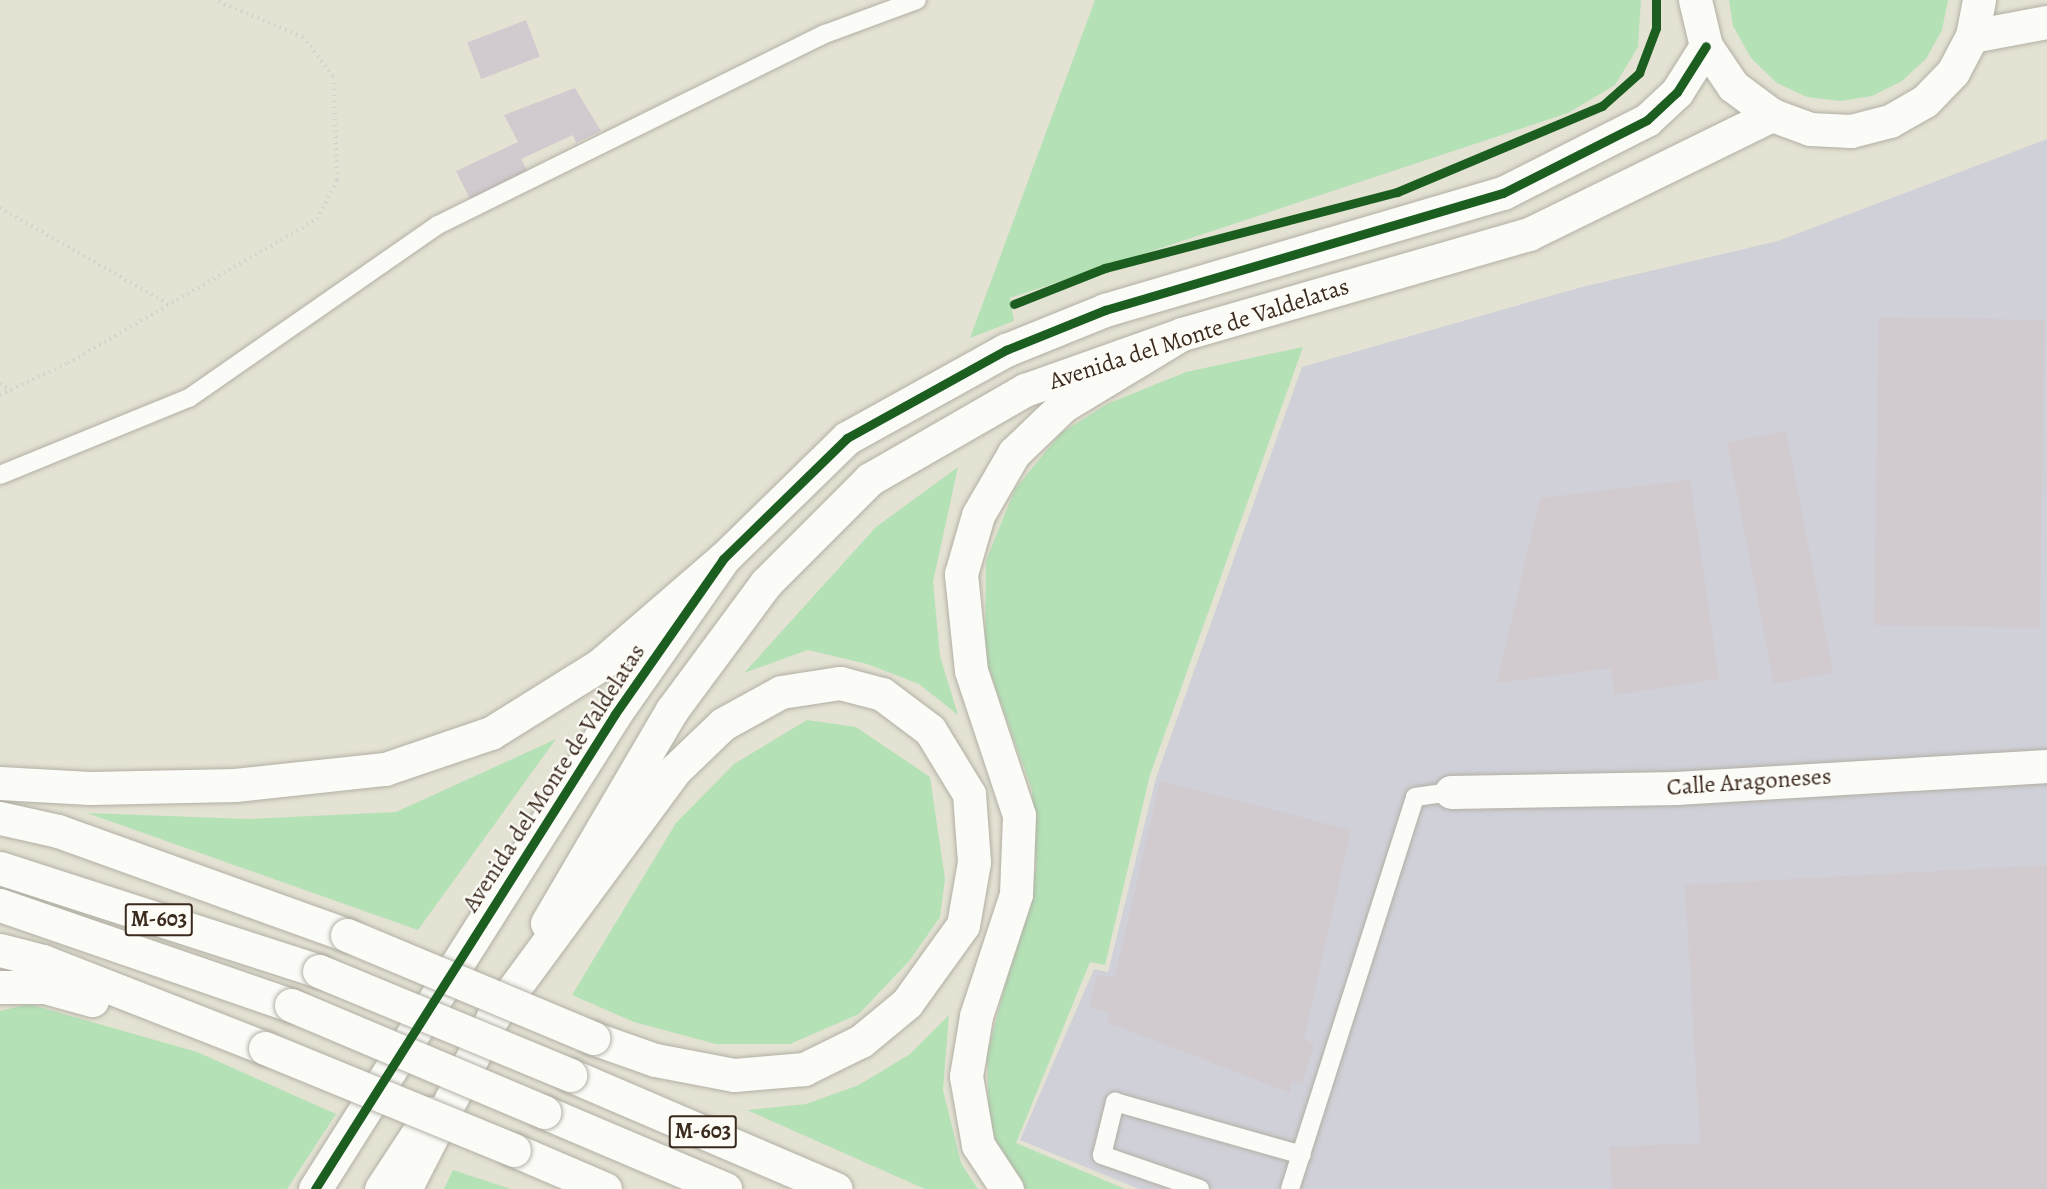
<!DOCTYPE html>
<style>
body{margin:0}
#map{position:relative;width:2047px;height:1189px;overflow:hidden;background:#e4e2d3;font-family:Alegreya,serif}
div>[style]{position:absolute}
.industrial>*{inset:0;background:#d0d0d8}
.green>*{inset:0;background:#b5e1b7}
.building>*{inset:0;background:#d1cbcf;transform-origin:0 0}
.path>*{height:4px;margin-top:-2px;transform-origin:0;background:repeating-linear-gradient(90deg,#d3d1cc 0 1.5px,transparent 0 6px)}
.roads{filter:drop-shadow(0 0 2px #b2afa4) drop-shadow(0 0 2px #b2afa4)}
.lane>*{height:18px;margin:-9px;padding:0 9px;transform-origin:9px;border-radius:9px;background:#fbfbf8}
.street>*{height:33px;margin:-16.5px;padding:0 16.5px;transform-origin:16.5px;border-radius:16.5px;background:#fbfbf8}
.secondary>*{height:33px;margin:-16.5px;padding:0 16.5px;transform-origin:16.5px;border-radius:16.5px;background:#fbfbf8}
.highway>*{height:33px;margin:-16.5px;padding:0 16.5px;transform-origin:16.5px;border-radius:16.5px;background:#fbfbf8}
.bridges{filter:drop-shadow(0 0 2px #b2afa4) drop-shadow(0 0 2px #b2afa4)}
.highway-bridge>*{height:33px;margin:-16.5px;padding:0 16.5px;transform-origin:16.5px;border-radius:16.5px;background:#fbfbf8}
.cycleway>*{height:9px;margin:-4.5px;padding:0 4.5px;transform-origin:4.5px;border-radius:4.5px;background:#1b5e20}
span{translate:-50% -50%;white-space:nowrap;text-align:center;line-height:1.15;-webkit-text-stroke:4.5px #fdfcf7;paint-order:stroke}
.shield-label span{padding:2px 4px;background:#fdfcf7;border:2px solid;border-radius:4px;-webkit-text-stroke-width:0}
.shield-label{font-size:22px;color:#3b2a1e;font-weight:700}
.street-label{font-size:24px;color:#3b2a1e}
</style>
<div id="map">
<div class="industrial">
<i style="clip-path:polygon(2047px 139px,2047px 1189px,1139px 1189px,1020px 1140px,1094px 969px,1108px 972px,1156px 778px,1302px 367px,1582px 287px,1778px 241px)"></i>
</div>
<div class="green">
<i style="clip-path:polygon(1095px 0,1641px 0,1638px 47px,1615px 85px,1568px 113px,1010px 298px,1014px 321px,970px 338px)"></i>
<i style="clip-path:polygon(1729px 0,1948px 0,1942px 30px,1926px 59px,1902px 81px,1872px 96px,1840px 101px,1807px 97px,1777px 83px,1751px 58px,1733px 26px)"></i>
<i style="clip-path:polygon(1303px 347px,1150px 775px,1105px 965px,1090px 962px,1016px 1143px,1125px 1189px,1025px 1189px,1004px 1162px,989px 1128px,987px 1054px,1036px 869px,1032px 790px,985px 658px,986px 561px,1015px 489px,1061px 433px,1107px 404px,1186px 372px)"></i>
<i style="clip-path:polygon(958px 467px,933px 582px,940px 656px,958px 715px,919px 684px,867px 664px,808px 650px,744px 673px,876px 527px)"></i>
<i style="clip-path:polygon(807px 720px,856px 727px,930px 777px,945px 879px,940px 917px,910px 960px,859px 1014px,790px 1044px,716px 1044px,634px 1022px,572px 995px,676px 823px,734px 764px)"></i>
<i style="clip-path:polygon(556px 739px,418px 930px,87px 813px,249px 819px,396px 812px)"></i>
<i style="clip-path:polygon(29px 1004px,197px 1052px,336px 1114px,287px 1189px,0 1189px,0 1011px)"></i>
<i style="clip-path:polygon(949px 1015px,943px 1090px,961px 1163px,978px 1189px,925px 1189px,747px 1110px,806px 1104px,859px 1085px,910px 1054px)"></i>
<i style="clip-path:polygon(453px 1170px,511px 1189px,444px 1189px)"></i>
</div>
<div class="building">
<i style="left:526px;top:20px;width:39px;height:63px;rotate:69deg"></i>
<i style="clip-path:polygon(575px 88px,601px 131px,576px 143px,573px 135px,521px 159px,528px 172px,470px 199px,456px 171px,518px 142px,504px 115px)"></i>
<i style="left:1879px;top:317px;width:166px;height:308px;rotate:1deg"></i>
<i style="left:1786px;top:431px;width:246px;height:60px;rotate:79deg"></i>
<i style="clip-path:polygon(1690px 480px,1719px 679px,1614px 695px,1611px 668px,1497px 683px,1540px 498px)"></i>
<i style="clip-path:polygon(1160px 781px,1351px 830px,1304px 1038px,1314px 1044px,1302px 1084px,1291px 1081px,1290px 1093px,1107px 1022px,1110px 1013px,1089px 1006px,1098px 975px,1115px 977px)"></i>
<i style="clip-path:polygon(2047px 865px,2047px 1189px,1612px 1189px,1609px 1147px,1700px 1143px,1685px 885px)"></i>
</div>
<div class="path">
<i style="left:0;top:208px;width:193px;rotate:29.7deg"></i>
<i style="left:0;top:384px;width:13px;rotate:29deg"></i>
<i style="left:0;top:395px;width:75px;rotate:-25.2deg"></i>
<i style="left:68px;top:363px;width:288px;rotate:-30deg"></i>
<i style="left:317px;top:219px;width:44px;rotate:-62.9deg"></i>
<i style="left:337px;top:180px;width:104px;rotate:-92.2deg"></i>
<i style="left:333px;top:76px;width:49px;rotate:-127.6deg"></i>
<i style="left:303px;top:37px;width:95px;rotate:-157.2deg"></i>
</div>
<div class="roads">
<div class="lane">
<i style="left:0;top:475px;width:204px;rotate:-22.2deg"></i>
<i style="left:189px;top:398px;width:303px;rotate:-34.8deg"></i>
<i style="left:438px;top:225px;width:432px;rotate:-26.3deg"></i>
<i style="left:825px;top:34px;width:98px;rotate:-20.3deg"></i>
<i style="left:1200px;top:1189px;width:104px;rotate:-160.9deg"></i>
<i style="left:1102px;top:1155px;width:55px;rotate:-76.2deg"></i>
<i style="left:1115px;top:1102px;width:194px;rotate:15.8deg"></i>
<i style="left:1290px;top:1189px;width:411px;rotate:-72.3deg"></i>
<i style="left:1415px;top:797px;width:36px;rotate:-8deg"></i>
</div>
<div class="street">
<i style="left:1451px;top:792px;width:225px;rotate:-1deg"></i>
<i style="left:1676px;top:788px;width:372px;rotate:-3.4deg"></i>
</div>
<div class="secondary">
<i style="left:1695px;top:0;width:47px;rotate:76.6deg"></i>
<i style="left:1706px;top:46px;width:48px;rotate:56deg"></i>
<i style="left:1733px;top:86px;width:49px;rotate:36.6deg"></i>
<i style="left:1772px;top:115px;width:40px;rotate:20.2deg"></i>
<i style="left:1810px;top:129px;width:41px;rotate:2.8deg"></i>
<i style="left:1851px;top:131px;width:40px;rotate:-14.4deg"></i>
<i style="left:1890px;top:121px;width:40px;rotate:-29.7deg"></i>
<i style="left:1925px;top:101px;width:40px;rotate:-46deg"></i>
<i style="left:1953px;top:72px;width:41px;rotate:-62.2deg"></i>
<i style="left:1972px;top:36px;width:37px;rotate:-79deg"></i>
<i style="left:1972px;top:36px;width:76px;rotate:-10.6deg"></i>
<i style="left:547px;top:923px;width:247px;rotate:-59.6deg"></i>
<i style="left:672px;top:710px;width:158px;rotate:-53.5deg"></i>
<i style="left:766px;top:583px;width:147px;rotate:-45deg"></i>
<i style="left:870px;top:479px;width:179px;rotate:-29.9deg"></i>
<i style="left:1025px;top:390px;width:167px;rotate:-19.6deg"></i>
<i style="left:1182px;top:334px;width:361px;rotate:-16.1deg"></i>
<i style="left:1529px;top:234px;width:271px;rotate:-26.1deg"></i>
<i style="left:315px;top:1189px;width:562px;rotate:-57.72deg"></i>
<i style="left:615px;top:714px;width:189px;rotate:-55.1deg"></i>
<i style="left:723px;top:559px;width:173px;rotate:-44.3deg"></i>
<i style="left:847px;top:438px;width:182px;rotate:-29deg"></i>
<i style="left:1006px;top:350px;width:107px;rotate:-22deg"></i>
<i style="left:1105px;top:310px;width:415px;rotate:-16.4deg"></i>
<i style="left:1503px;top:193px;width:161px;rotate:-26.9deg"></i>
<i style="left:1647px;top:120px;width:41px;rotate:-43deg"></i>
<i style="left:1677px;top:92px;width:54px;rotate:-57.8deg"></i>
<i style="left:381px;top:1189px;width:91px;rotate:-56.7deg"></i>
</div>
<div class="highway">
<i style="left:0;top:783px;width:90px;rotate:3.2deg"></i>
<i style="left:90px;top:788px;width:145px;rotate:-1.2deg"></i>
<i style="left:235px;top:785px;width:151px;rotate:-6.1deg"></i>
<i style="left:385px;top:769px;width:112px;rotate:-18.8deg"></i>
<i style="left:491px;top:733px;width:128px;rotate:-32deg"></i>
<i style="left:600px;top:665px;width:162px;rotate:-40.8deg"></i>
<i style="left:0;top:818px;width:59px;rotate:12.6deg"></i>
<i style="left:58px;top:831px;width:307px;rotate:19.8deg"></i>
<i style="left:0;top:868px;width:335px;rotate:17.9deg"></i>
<i style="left:0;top:905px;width:308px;rotate:19deg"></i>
<i style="left:0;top:950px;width:44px;rotate:14.3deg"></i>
<i style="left:43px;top:961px;width:238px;rotate:21.4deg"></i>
<i style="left:0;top:987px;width:45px"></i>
<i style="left:45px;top:987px;width:49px;rotate:15.5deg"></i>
<i style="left:570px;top:1075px;width:289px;rotate:23.2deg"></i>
<i style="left:544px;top:1112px;width:197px;rotate:23deg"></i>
<i style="left:514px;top:1150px;width:99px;rotate:23.2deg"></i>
<i style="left:405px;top:1189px;width:193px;rotate:-62.9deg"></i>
<i style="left:493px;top:1017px;width:307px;rotate:-53.6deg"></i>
<i style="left:675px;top:770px;width:66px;rotate:-43.8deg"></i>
<i style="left:723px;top:724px;width:66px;rotate:-28.9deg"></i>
<i style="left:781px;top:692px;width:60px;rotate:-8.7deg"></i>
<i style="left:840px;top:683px;width:43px;rotate:14.7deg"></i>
<i style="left:882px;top:694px;width:60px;rotate:36.9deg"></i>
<i style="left:930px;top:730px;width:75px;rotate:58.6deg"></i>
<i style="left:969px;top:794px;width:68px;rotate:85.8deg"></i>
<i style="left:974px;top:862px;width:64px;rotate:99.9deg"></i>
<i style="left:963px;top:925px;width:96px;rotate:125.7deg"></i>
<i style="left:907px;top:1003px;width:60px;rotate:140.4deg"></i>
<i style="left:861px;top:1041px;width:64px;rotate:153.8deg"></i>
<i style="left:804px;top:1069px;width:70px;rotate:175.1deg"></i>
<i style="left:734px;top:1075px;width:80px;rotate:-169.2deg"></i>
<i style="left:655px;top:1060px;width:66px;rotate:-160.5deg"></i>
<i style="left:1007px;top:1189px;width:53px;rotate:-123.4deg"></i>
<i style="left:978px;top:1145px;width:70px;rotate:-99.9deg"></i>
<i style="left:966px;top:1076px;width:61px;rotate:-80.5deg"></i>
<i style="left:976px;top:1016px;width:128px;rotate:-71.8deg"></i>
<i style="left:1016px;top:894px;width:79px;rotate:-87.8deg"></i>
<i style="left:1019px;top:815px;width:152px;rotate:-108.4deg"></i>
<i style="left:971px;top:671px;width:98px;rotate:-95.9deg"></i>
<i style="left:961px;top:574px;width:61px;rotate:-73.9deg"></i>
<i style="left:978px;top:515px;width:72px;rotate:-59.9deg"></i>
<i style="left:1014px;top:453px;width:68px;rotate:-43.8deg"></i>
<i style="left:1063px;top:406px;width:139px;rotate:-31.2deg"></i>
</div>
</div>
<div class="bridges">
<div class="highway-bridge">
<i style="left:347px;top:935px;width:267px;rotate:22.7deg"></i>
<i style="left:319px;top:971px;width:272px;rotate:22.5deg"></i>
<i style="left:291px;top:1005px;width:275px;rotate:22.9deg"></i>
<i style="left:265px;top:1048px;width:269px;rotate:22.3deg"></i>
</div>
</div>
<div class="cycleway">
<i style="left:1014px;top:304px;width:98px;rotate:-21.6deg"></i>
<i style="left:1105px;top:268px;width:302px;rotate:-14.6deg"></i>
<i style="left:1397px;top:192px;width:222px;rotate:-22.8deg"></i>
<i style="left:1602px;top:106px;width:50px;rotate:-41.7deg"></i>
<i style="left:1639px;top:73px;width:48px;rotate:-69.3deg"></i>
<i style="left:1656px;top:28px;width:28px;rotate:-90deg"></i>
<i style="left:315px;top:1189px;width:562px;rotate:-57.72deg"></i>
<i style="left:615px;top:714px;width:189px;rotate:-55.1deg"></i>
<i style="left:723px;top:559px;width:173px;rotate:-44.3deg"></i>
<i style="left:847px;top:438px;width:182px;rotate:-29deg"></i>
<i style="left:1006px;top:350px;width:107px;rotate:-22deg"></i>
<i style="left:1105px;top:310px;width:415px;rotate:-16.4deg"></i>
<i style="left:1503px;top:193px;width:161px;rotate:-26.9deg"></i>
<i style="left:1647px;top:120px;width:41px;rotate:-43deg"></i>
<i style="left:1677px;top:92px;width:54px;rotate:-57.8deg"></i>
</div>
<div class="shield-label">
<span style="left:159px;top:920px">M-603</span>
<span style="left:703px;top:1132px">M-603</span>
</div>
<div class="street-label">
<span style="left:1199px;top:334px;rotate:-18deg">Avenida del Monte de Valdelatas</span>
<span style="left:554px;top:778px;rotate:-57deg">Avenida del Monte de Valdelatas</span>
<span style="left:1749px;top:782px;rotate:-4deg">Calle Aragoneses</span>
</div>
</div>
